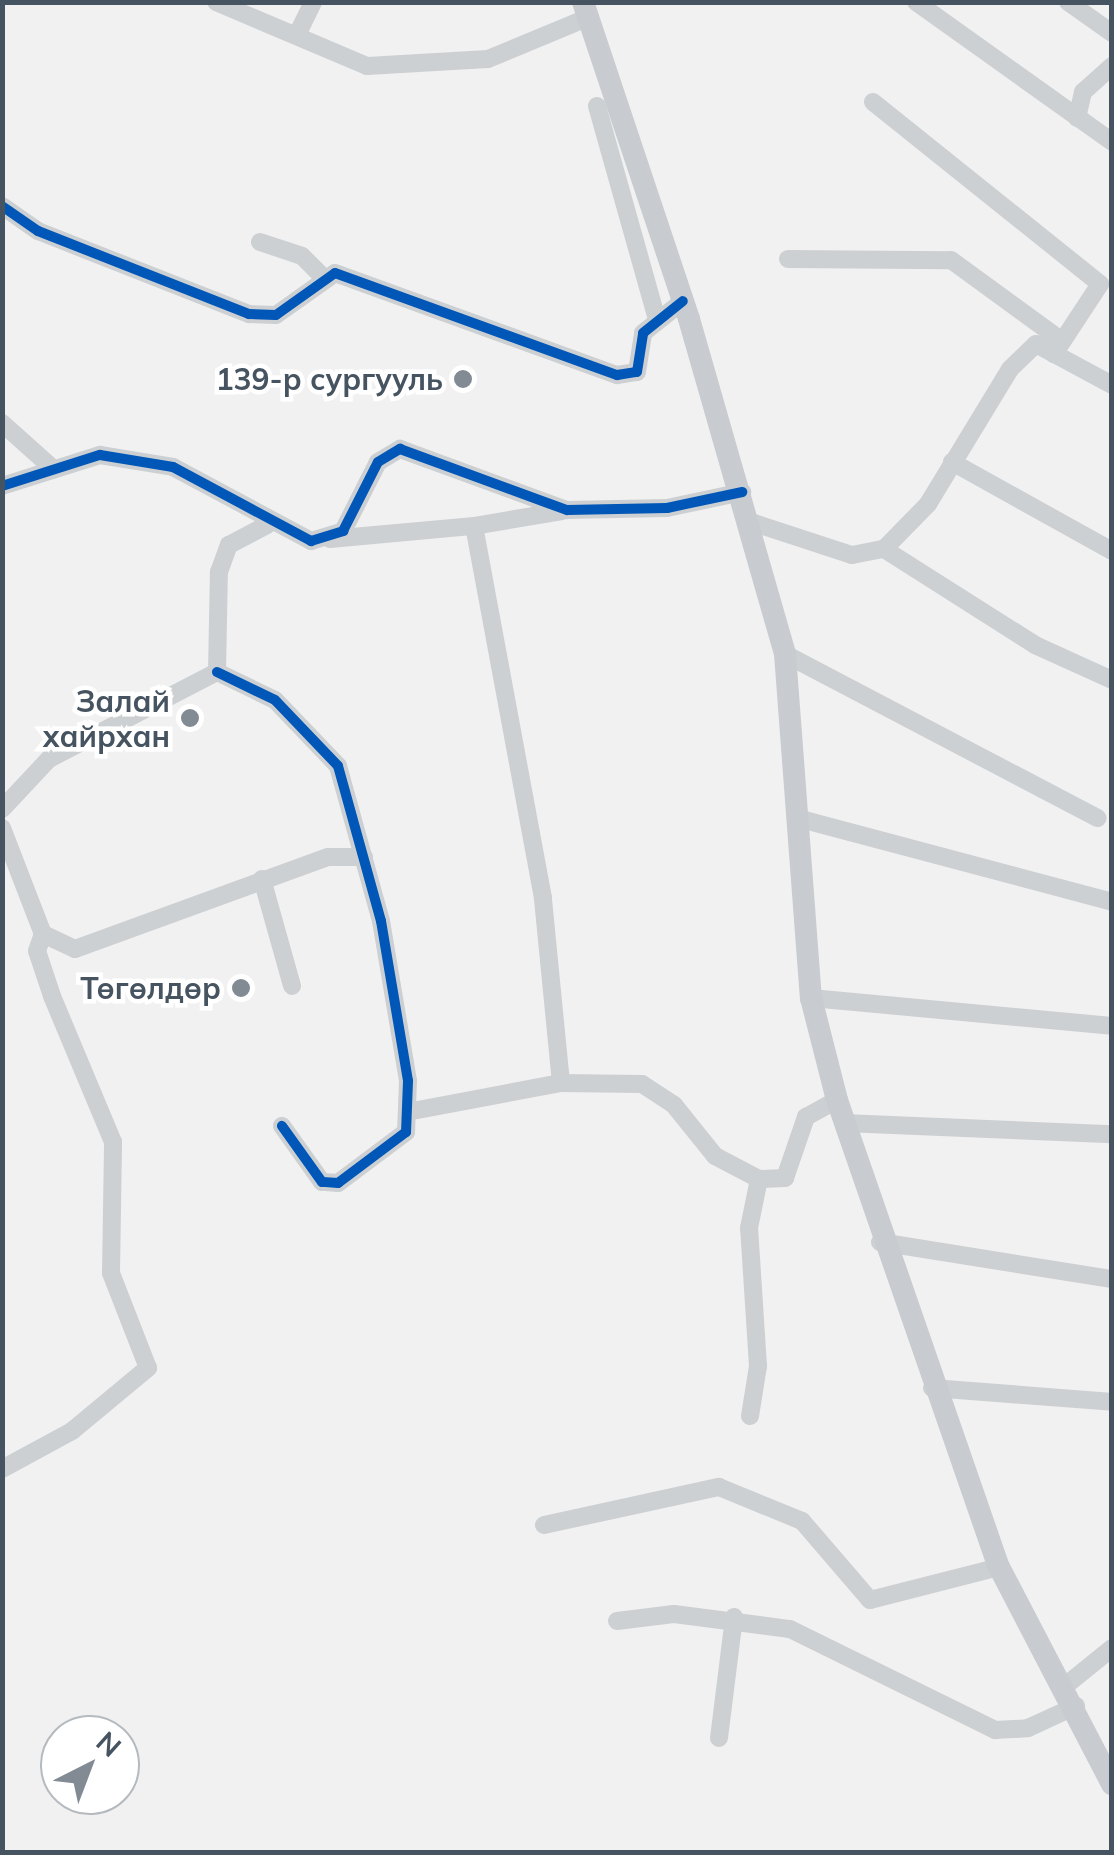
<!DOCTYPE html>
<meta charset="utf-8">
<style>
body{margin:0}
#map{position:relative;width:1114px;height:1855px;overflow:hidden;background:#f2f1f1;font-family:Mulish,sans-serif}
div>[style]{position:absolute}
.minor>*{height:18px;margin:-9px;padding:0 9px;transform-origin:9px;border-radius:9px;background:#cdd0d2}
.major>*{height:22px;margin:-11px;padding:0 11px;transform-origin:11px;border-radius:11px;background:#c8ccd0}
.cycleway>*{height:10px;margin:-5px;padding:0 5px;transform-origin:5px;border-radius:5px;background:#0057b8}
.dots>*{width:28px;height:28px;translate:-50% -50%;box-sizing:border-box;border:5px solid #fff;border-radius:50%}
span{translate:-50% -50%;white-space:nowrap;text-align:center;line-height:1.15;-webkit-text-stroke:9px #fff;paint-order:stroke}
.poi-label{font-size:30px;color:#465360;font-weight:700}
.right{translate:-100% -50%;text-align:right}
.frame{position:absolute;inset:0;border:5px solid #465360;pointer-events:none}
.north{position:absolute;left:40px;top:1715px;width:100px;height:100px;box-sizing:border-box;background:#fff;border:2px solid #b5babf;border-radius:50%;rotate:42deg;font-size:28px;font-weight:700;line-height:40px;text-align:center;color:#465360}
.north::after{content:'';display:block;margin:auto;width:35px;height:45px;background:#828a93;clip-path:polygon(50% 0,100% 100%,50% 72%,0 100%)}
</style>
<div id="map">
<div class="minor">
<i style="left:216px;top:2px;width:164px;rotate:23deg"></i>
<i style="left:367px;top:66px;width:121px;rotate:-3.3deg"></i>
<i style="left:488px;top:59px;width:107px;rotate:-22.5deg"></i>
<i style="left:916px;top:2px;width:241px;rotate:35.5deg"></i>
<i style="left:1068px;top:2px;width:54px;rotate:35.2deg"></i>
<i style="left:297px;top:35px;width:37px;rotate:-64deg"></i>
<i style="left:873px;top:102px;width:291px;rotate:38.7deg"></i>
<i style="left:1100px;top:284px;width:84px;rotate:123.3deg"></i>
<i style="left:597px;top:106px;width:218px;rotate:74.3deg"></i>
<i style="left:1077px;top:118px;width:27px;rotate:-77deg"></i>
<i style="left:1083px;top:92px;width:39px;rotate:-42deg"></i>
<i style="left:2px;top:206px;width:44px;rotate:34.8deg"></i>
<i style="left:38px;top:231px;width:227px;rotate:21.5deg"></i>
<i style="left:249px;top:314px;width:27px;rotate:2deg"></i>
<i style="left:276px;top:315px;width:72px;rotate:-35.4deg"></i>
<i style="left:335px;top:273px;width:300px;rotate:19.9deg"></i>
<i style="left:617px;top:375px;width:20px;rotate:-9deg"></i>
<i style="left:637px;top:372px;width:39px;rotate:-81deg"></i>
<i style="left:643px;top:333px;width:51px;rotate:-38.7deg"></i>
<i style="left:260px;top:242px;width:44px;rotate:18.4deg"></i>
<i style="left:302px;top:256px;width:27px;rotate:45deg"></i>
<i style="left:788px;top:259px;width:163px;rotate:0.4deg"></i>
<i style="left:951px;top:260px;width:132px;rotate:36.1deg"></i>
<i style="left:1058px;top:338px;width:16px;rotate:105deg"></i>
<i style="left:2px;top:423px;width:63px;rotate:41.8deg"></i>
<i style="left:952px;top:462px;width:183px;rotate:29.1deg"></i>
<i style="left:2px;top:486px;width:103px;rotate:-17.6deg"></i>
<i style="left:100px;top:455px;width:74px;rotate:9.3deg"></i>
<i style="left:173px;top:467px;width:157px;rotate:28.2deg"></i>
<i style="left:311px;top:541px;width:34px;rotate:-17deg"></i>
<i style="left:343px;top:531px;width:77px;rotate:-63.1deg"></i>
<i style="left:378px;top:462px;width:26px;rotate:-31deg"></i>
<i style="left:400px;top:449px;width:178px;rotate:20.1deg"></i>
<i style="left:567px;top:510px;width:100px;rotate:-1.1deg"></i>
<i style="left:667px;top:508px;width:77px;rotate:-12deg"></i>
<i style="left:751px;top:522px;width:106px;rotate:18.1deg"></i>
<i style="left:852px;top:555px;width:33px;rotate:-11deg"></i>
<i style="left:884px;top:549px;width:179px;rotate:32.4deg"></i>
<i style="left:1035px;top:645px;width:85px;rotate:24.4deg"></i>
<i style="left:330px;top:539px;width:145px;rotate:-5.2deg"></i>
<i style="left:884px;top:549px;width:63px;rotate:-45.6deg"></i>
<i style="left:928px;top:504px;width:158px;rotate:-58.7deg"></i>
<i style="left:1010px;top:369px;width:36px;rotate:-44deg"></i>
<i style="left:1036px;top:344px;width:86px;rotate:28.3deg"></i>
<i style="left:785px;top:654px;width:353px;rotate:27.7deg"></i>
<i style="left:217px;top:672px;width:64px;rotate:25.8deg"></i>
<i style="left:275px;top:700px;width:91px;rotate:46.3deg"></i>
<i style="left:338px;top:766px;width:161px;rotate:74.5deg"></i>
<i style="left:381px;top:921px;width:162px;rotate:80.4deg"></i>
<i style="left:408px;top:1081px;width:51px;rotate:92.2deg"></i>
<i style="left:406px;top:1132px;width:85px;rotate:143.1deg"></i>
<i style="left:338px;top:1183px;width:16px;rotate:-176deg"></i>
<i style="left:322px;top:1182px;width:69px;rotate:-125.5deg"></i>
<i style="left:2px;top:809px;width:69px;rotate:-46.8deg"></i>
<i style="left:49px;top:759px;width:189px;rotate:-27.4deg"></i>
<i style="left:217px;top:672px;width:100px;rotate:-88.9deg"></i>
<i style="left:219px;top:572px;width:29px;rotate:-70deg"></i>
<i style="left:229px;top:545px;width:43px;rotate:-27.8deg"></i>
<i style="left:797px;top:818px;width:326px;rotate:14.9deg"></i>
<i style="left:2px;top:828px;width:114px;rotate:68.9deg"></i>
<i style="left:43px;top:934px;width:35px;rotate:25deg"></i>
<i style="left:75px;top:949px;width:269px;rotate:-20deg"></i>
<i style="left:328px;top:857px;width:36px"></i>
<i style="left:262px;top:879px;width:111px;rotate:74.3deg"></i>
<i style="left:811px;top:998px;width:302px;rotate:5.3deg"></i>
<i style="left:561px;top:1083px;width:186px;rotate:-95.6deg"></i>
<i style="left:543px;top:898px;width:378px;rotate:-100.5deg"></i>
<i style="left:474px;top:526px;width:89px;rotate:-9.7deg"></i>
<i style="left:407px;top:1112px;width:157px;rotate:-10.7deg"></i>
<i style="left:561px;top:1083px;width:81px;rotate:0.7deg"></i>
<i style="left:642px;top:1084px;width:38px;rotate:33deg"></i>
<i style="left:674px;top:1105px;width:65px;rotate:51.2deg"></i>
<i style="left:715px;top:1156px;width:50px;rotate:27.6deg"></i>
<i style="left:759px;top:1179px;width:26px;rotate:-2deg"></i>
<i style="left:785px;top:1178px;width:65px;rotate:-71deg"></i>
<i style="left:806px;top:1117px;width:35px;rotate:-29deg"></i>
<i style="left:844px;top:1123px;width:268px;rotate:2.4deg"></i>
<i style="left:880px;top:1242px;width:235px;rotate:9.1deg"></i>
<i style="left:932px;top:1388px;width:181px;rotate:4.4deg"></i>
<i style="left:750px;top:1416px;width:51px;rotate:-80.9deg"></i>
<i style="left:758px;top:1366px;width:138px;rotate:-93.7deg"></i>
<i style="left:749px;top:1228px;width:50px;rotate:-78.5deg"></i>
<i style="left:2px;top:1469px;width:80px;rotate:-28.5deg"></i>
<i style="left:72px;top:1431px;width:99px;rotate:-39.7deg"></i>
<i style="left:148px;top:1368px;width:102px;rotate:-111.3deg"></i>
<i style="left:111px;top:1273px;width:131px;rotate:-89.1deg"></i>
<i style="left:113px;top:1142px;width:158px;rotate:-112.7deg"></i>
<i style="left:52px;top:996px;width:47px;rotate:-108.4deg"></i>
<i style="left:37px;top:951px;width:18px;rotate:-71deg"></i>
<i style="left:544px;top:1525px;width:179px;rotate:-12.3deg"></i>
<i style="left:719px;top:1487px;width:90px;rotate:22.3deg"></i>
<i style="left:802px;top:1521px;width:104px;rotate:49.3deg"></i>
<i style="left:870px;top:1600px;width:133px;rotate:-14.3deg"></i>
<i style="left:617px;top:1621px;width:57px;rotate:-7deg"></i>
<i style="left:674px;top:1614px;width:117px;rotate:7.4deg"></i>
<i style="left:790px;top:1629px;width:229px;rotate:26.2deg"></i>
<i style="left:995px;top:1730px;width:33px;rotate:-3deg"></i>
<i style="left:1028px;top:1728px;width:53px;rotate:-24.6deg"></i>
<i style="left:1065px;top:1686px;width:60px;rotate:-39deg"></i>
<i style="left:719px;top:1738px;width:122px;rotate:-82.9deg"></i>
</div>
<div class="major">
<i style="left:583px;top:2px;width:334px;rotate:71.5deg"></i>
<i style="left:689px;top:319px;width:348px;rotate:74deg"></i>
<i style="left:785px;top:654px;width:345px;rotate:85.7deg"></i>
<i style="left:811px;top:998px;width:105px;rotate:75.7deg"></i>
<i style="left:837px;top:1100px;width:494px;rotate:70.9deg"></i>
<i style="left:999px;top:1567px;width:245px;rotate:62.5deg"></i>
</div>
<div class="cycleway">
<i style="left:2px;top:206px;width:44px;rotate:34.8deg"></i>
<i style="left:38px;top:231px;width:227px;rotate:21.5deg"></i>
<i style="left:249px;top:314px;width:27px;rotate:2deg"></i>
<i style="left:276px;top:315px;width:72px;rotate:-35.4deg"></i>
<i style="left:335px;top:273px;width:300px;rotate:19.9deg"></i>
<i style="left:617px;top:375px;width:20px;rotate:-9deg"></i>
<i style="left:637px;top:372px;width:39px;rotate:-81deg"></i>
<i style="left:643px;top:333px;width:51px;rotate:-38.7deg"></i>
<i style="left:2px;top:486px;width:103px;rotate:-17.6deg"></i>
<i style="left:100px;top:455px;width:74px;rotate:9.3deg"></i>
<i style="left:173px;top:467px;width:157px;rotate:28.2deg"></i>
<i style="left:311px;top:541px;width:34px;rotate:-17deg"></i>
<i style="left:343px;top:531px;width:77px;rotate:-63.1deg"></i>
<i style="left:378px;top:462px;width:26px;rotate:-31deg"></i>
<i style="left:400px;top:449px;width:178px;rotate:20.1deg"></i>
<i style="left:567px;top:510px;width:100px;rotate:-1.1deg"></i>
<i style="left:667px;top:508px;width:77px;rotate:-12deg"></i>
<i style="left:217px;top:672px;width:64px;rotate:25.8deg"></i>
<i style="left:275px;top:700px;width:91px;rotate:46.3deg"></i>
<i style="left:338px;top:766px;width:161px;rotate:74.5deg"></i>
<i style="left:381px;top:921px;width:162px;rotate:80.4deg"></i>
<i style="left:408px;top:1081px;width:51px;rotate:92.2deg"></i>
<i style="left:406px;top:1132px;width:85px;rotate:143.1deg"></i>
<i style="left:338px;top:1183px;width:16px;rotate:-176deg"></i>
<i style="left:322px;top:1182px;width:69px;rotate:-125.5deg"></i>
</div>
<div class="dots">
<i style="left:463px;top:379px;background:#828a93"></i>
<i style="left:190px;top:718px;background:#828a93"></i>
<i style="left:241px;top:988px;background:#828a93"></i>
</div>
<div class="poi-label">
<span class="right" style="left:443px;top:379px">139-р сургууль</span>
<span class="right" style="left:170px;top:718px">Залай<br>хайрхан</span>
<span class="right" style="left:221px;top:988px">Төгөлдөр</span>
</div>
<div class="frame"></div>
<div class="north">N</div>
</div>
